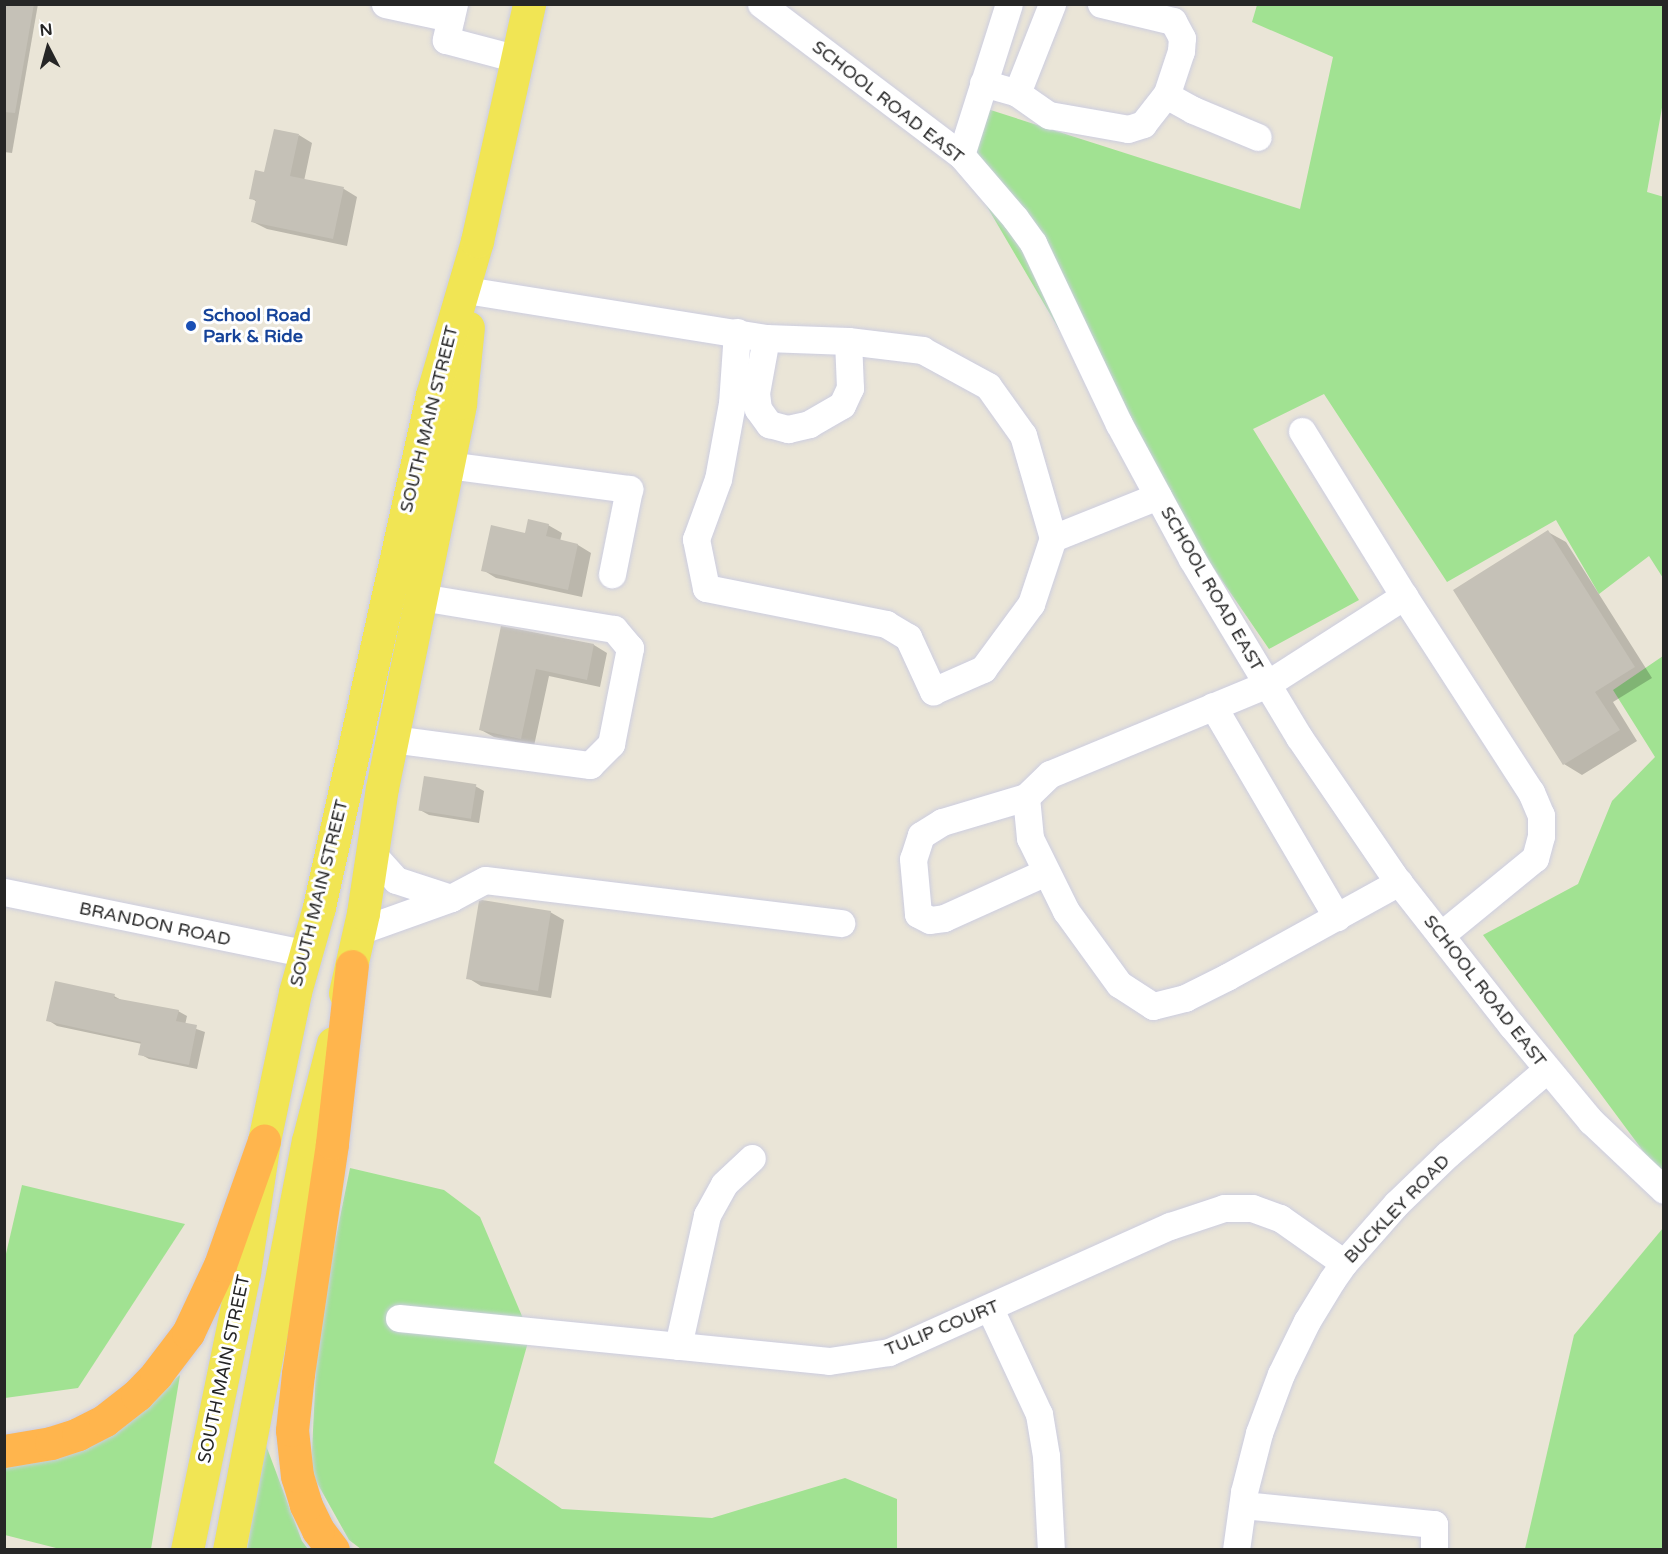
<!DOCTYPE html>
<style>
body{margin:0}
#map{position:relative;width:1668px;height:1554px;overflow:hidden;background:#eae5d7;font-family:"Varela Round",sans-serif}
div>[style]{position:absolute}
.green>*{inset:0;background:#a1e292}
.shadow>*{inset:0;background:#0003}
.building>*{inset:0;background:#c5c1b7;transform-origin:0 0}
.roads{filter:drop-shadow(0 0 2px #cccde0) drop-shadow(0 0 2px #cccde0)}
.minor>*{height:27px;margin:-13.5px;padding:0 13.5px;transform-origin:13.5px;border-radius:13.5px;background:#fff}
.major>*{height:33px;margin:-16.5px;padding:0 16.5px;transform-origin:16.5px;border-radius:16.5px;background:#f1e554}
.highway>*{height:33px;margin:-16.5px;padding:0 16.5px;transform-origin:16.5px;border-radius:16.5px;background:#ffb54d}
.dots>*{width:16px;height:16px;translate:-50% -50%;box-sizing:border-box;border:3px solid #fff;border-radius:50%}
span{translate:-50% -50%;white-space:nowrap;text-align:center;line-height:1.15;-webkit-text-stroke:6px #fff;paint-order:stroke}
.street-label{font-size:18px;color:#262626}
.transit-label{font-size:18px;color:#164399;font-weight:700}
.left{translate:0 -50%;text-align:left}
.frame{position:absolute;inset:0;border:6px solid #262626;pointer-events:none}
.north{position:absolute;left:18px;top:18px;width:60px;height:60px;-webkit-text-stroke:4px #fff;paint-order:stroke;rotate:354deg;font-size:16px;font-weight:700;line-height:24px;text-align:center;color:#262626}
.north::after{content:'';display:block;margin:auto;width:21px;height:27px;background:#262626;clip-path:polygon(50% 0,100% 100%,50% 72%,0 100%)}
</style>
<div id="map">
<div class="green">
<i style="clip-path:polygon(1257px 5px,1663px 5px,1663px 102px,1647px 192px,1664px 197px,1663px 578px,1649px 556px,1599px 594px,1556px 520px,1447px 582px,1324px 394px,1253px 429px,1359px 600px,1269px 649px,1114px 423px,952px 147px,978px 106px,1300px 209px,1333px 57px,1252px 22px)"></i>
<i style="clip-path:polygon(1663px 656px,1663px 1178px,1483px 935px,1578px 884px,1612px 801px,1655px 757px,1613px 690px)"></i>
<i style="clip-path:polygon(350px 1168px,444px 1190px,480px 1217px,530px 1335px,494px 1463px,562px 1509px,712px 1518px,845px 1478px,897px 1499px,897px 1549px,361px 1549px,349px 1540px,311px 1472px,318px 1326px)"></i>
<i style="clip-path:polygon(22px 1185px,185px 1224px,78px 1388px,5px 1398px,5px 1258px)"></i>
<i style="clip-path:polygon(1663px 1228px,1663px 1549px,1525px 1549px,1574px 1335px)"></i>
<i style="clip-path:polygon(180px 1375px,151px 1549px,60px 1549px,5px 1535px,4px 1460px,92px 1443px)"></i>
<i style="clip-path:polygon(264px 1440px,302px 1541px,308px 1549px,247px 1550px)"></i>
</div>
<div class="shadow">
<i style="clip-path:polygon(4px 4px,38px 4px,12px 153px,4px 152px)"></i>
<i style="clip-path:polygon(299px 135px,312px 143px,304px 181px,344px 189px,357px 197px,347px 246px,267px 229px,253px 222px,257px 202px,251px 198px,266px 174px)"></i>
<i style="clip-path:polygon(548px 525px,562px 533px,560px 541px,578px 545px,591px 553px,582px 597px,496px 578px,483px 570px,526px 535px)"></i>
<i style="clip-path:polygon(1548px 532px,1566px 542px,1652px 678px,1613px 702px,1637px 741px,1582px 775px,1564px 764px,1455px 590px)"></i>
<i style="clip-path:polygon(502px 628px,594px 645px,607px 653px,600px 687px,549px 676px,534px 746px,494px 737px,481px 730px)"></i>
<i style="clip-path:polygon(475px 786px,484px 791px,479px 823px,429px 815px,420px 810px)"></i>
<i style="clip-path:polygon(550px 912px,564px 920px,551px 998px,481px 986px,468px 978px)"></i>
<i style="clip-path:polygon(114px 996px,123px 1001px,178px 1011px,187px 1016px,185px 1025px,205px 1032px,197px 1069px,149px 1059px,140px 1054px,142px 1044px,57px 1026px,48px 1020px)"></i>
</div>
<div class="building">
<i style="clip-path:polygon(4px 4px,34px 4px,15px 113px,4px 112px)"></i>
<i style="clip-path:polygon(274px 129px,299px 134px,290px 176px,344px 187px,333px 239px,251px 222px,256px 200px,249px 199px,255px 170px,264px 172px)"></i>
<i style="clip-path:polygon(528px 519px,549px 524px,546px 536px,578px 544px,568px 590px,481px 571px,491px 525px,525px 533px)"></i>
<i style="clip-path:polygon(1548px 530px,1635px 667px,1595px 692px,1620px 730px,1563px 765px,1453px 590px)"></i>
<i style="clip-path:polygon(501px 626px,594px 644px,587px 680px,536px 669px,521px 739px,479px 730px)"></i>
<i style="left:424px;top:776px;width:53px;height:35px;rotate:9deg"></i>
<i style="clip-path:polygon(482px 900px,551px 911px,538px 991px,466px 979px,479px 901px)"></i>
<i style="clip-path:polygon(55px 981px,115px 994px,114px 998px,179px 1010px,176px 1021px,197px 1025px,189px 1065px,138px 1055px,141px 1042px,46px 1021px)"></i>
</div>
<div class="roads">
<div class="minor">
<i style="left:385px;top:4px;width:67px;rotate:12deg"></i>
<i style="left:454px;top:4px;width:37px;rotate:103deg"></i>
<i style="left:446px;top:40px;width:74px;rotate:14.8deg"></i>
<i style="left:761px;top:4px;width:251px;rotate:37.1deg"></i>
<i style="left:961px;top:155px;width:83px;rotate:49.4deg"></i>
<i style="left:1015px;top:218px;width:31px;rotate:54deg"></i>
<i style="left:1033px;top:243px;width:200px;rotate:64.6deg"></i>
<i style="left:1119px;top:424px;width:153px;rotate:61.6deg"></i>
<i style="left:1192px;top:559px;width:208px;rotate:59deg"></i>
<i style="left:1299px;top:737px;width:167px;rotate:55.7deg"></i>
<i style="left:1393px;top:875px;width:192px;rotate:51.8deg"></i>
<i style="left:1512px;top:1026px;width:124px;rotate:50.3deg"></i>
<i style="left:1591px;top:1121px;width:100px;rotate:43.4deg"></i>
<i style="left:983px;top:83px;width:35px;rotate:16deg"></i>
<i style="left:1017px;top:93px;width:39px;rotate:35deg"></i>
<i style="left:1049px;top:115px;width:80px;rotate:10deg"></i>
<i style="left:1128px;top:129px;width:16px;rotate:-18deg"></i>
<i style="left:1143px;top:124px;width:39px;rotate:-52deg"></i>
<i style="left:1167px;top:93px;width:44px;rotate:-71.6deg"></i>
<i style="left:1181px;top:51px;width:13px;rotate:-86deg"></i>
<i style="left:1182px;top:38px;width:19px;rotate:-118deg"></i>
<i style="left:1173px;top:21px;width:74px;rotate:-166.7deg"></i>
<i style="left:1017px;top:93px;width:96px;rotate:-68.5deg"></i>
<i style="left:1166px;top:95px;width:31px;rotate:29deg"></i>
<i style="left:1193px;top:110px;width:70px;rotate:22.6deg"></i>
<i style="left:961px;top:155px;width:158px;rotate:-72.4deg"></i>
<i style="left:472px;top:291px;width:298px;rotate:9.1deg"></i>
<i style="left:766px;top:338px;width:82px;rotate:2.1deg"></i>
<i style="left:848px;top:341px;width:75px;rotate:6.9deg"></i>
<i style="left:922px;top:350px;width:75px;rotate:28.6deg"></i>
<i style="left:988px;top:386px;width:60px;rotate:54.5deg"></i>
<i style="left:1023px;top:435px;width:107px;rotate:73.8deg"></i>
<i style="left:1053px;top:538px;width:113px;rotate:-21.8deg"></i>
<i style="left:737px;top:332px;width:71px;rotate:94deg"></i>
<i style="left:732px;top:403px;width:77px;rotate:100.4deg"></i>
<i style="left:718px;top:479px;width:64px;rotate:110.1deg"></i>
<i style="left:696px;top:539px;width:50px;rotate:78.5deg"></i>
<i style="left:706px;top:588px;width:184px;rotate:11.3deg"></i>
<i style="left:886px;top:624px;width:26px;rotate:31deg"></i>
<i style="left:908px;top:637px;width:60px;rotate:65.2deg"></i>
<i style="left:933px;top:691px;width:55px;rotate:-23.7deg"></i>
<i style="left:983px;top:669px;width:81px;rotate:-53.6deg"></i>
<i style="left:1031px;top:604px;width:70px;rotate:-71.6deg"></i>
<i style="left:766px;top:338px;width:56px;rotate:100.3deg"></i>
<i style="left:756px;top:393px;width:16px;rotate:83deg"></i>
<i style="left:758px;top:409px;width:19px;rotate:54deg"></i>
<i style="left:769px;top:424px;width:20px;rotate:15deg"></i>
<i style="left:788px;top:429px;width:22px;rotate:-13deg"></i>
<i style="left:809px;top:424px;width:38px;rotate:-30deg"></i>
<i style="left:842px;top:405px;width:19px;rotate:-65deg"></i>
<i style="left:850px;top:388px;width:47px;rotate:-92.4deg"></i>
<i style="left:1302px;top:431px;width:194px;rotate:58.3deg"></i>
<i style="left:447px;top:465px;width:184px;rotate:7.5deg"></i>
<i style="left:629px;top:489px;width:87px;rotate:101.3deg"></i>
<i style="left:1213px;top:706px;width:245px;rotate:59.6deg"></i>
<i style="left:392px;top:739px;width:200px;rotate:7.5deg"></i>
<i style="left:590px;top:765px;width:30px;rotate:-45deg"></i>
<i style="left:611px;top:744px;width:98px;rotate:-78.8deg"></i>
<i style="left:630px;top:648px;width:25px;rotate:-130deg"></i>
<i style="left:614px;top:629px;width:196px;rotate:-170.6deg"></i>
<i style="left:1026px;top:797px;width:88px;rotate:163.4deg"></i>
<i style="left:942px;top:822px;width:25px;rotate:148deg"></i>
<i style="left:921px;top:835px;width:25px;rotate:108deg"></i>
<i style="left:913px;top:859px;width:55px;rotate:84.8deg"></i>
<i style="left:918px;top:914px;width:13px;rotate:27deg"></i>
<i style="left:930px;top:920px;width:14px;rotate:-8deg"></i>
<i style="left:944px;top:918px;width:112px;rotate:-24.3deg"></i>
<i style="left:1399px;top:882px;width:196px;rotate:151.1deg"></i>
<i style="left:1227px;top:977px;width:47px;rotate:153.4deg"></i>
<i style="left:1185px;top:998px;width:33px;rotate:166deg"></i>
<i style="left:1153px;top:1006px;width:40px;rotate:-147.1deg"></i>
<i style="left:1119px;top:984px;width:90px;rotate:-126deg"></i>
<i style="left:1066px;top:911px;width:81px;rotate:-116.3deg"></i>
<i style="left:1030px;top:838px;width:41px;rotate:-95.6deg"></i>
<i style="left:1026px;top:797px;width:33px;rotate:-44deg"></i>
<i style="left:1050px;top:774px;width:235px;rotate:-22.5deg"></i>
<i style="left:1267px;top:684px;width:163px;rotate:-32.7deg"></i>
<i style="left:1404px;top:596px;width:234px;rotate:57.1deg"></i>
<i style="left:1531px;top:792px;width:25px;rotate:67deg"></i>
<i style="left:1541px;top:815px;width:21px;rotate:90deg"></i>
<i style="left:1541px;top:836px;width:23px;rotate:105deg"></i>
<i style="left:1535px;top:858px;width:122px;rotate:140.7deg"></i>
<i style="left:4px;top:892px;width:307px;rotate:11.5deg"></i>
<i style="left:451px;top:898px;width:38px;rotate:-28deg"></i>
<i style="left:485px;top:880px;width:359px;rotate:6.9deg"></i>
<i style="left:359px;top:931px;width:98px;rotate:-19.7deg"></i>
<i style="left:451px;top:898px;width:58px;rotate:-161.9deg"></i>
<i style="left:396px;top:880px;width:36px;rotate:-132deg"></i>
<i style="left:990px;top:1309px;width:116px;rotate:65deg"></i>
<i style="left:1039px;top:1414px;width:43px;rotate:80.5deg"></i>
<i style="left:1046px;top:1456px;width:94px;rotate:87deg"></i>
<i style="left:399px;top:1318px;width:432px;rotate:5.7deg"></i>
<i style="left:829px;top:1361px;width:61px;rotate:-8.5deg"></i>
<i style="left:889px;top:1352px;width:308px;rotate:-24.2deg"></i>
<i style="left:1170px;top:1226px;width:57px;rotate:-18.4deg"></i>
<i style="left:1224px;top:1208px;width:28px"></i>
<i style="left:1252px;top:1208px;width:30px;rotate:20deg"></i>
<i style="left:1280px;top:1218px;width:78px;rotate:35.1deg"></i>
<i style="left:678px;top:1346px;width:134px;rotate:-77.5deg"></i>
<i style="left:707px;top:1215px;width:35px;rotate:-61deg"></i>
<i style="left:724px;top:1184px;width:38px;rotate:-43deg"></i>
<i style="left:1243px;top:1505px;width:192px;rotate:5.7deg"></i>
<i style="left:1434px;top:1524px;width:26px;rotate:90deg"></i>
<i style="left:1236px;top:1550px;width:59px;rotate:-82.1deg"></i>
<i style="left:1244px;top:1492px;width:61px;rotate:-75.7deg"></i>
<i style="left:1259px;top:1433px;width:63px;rotate:-69.6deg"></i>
<i style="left:1281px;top:1374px;width:59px;rotate:-63.9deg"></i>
<i style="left:1307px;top:1321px;width:48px;rotate:-58.6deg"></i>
<i style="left:1332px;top:1280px;width:21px;rotate:-55deg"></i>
<i style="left:1344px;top:1263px;width:79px;rotate:-48.6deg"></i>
<i style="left:1396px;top:1204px;width:72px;rotate:-43.9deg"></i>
<i style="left:1448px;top:1154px;width:130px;rotate:-40.6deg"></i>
</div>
<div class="major">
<i style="left:345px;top:993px;width:82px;rotate:-77.3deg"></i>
<i style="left:363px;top:913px;width:126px;rotate:-81.4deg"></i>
<i style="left:382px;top:788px;width:393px;rotate:-78.5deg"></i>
<i style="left:460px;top:403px;width:76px;rotate:-84deg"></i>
<i style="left:187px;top:1550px;width:283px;rotate:-78.4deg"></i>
<i style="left:244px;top:1273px;width:134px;rotate:-81.4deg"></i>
<i style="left:264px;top:1141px;width:152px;rotate:-78.2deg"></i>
<i style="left:295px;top:992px;width:88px;rotate:-74.2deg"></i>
<i style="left:319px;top:907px;width:524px;rotate:-77.55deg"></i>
<i style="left:432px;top:395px;width:160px;rotate:-73.7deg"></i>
<i style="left:477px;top:241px;width:243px;rotate:-77.6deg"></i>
<i style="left:229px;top:1550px;width:417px;rotate:-79.1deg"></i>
<i style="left:308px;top:1141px;width:101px;rotate:-75.7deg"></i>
</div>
<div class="highway">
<i style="left:4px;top:1451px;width:48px;rotate:-9.7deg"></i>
<i style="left:51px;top:1443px;width:28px;rotate:-18deg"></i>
<i style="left:78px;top:1434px;width:30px;rotate:-27deg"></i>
<i style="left:105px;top:1420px;width:41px;rotate:-38deg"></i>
<i style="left:137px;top:1395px;width:28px;rotate:-46deg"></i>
<i style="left:156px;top:1375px;width:53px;rotate:-52.7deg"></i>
<i style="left:188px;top:1333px;width:75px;rotate:-64.8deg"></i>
<i style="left:220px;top:1265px;width:132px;rotate:-70.5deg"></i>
<i style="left:333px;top:1550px;width:25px;rotate:-127deg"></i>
<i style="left:318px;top:1530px;width:28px;rotate:-116deg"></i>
<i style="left:306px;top:1505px;width:30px;rotate:-107deg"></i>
<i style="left:297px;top:1476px;width:46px;rotate:-96.2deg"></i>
<i style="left:292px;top:1430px;width:56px;rotate:-83.9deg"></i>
<i style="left:298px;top:1374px;width:233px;rotate:-81.6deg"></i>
<i style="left:332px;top:1143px;width:178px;rotate:-83.6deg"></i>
</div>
</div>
<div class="dots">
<i style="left:191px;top:326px;background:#1a4fb4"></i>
</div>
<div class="street-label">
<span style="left:888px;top:102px;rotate:38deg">SCHOOL ROAD EAST</span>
<span style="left:429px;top:419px;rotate:-76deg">SOUTH MAIN STREET</span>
<span style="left:1212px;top:589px;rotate:60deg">SCHOOL ROAD EAST</span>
<span style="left:319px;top:893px;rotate:-76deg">SOUTH MAIN STREET</span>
<span style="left:155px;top:924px;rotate:12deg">BRANDON ROAD</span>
<span style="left:1485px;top:991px;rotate:52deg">SCHOOL ROAD EAST</span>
<span style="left:1397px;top:1209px;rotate:-46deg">BUCKLEY ROAD</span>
<span style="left:942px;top:1328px;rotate:-22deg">TULIP COURT</span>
<span style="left:224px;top:1369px;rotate:-78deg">SOUTH MAIN STREET</span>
</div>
<div class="transit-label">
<span class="left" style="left:203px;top:326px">School Road<br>Park &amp; Ride</span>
</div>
<div class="frame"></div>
<div class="north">N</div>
</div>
